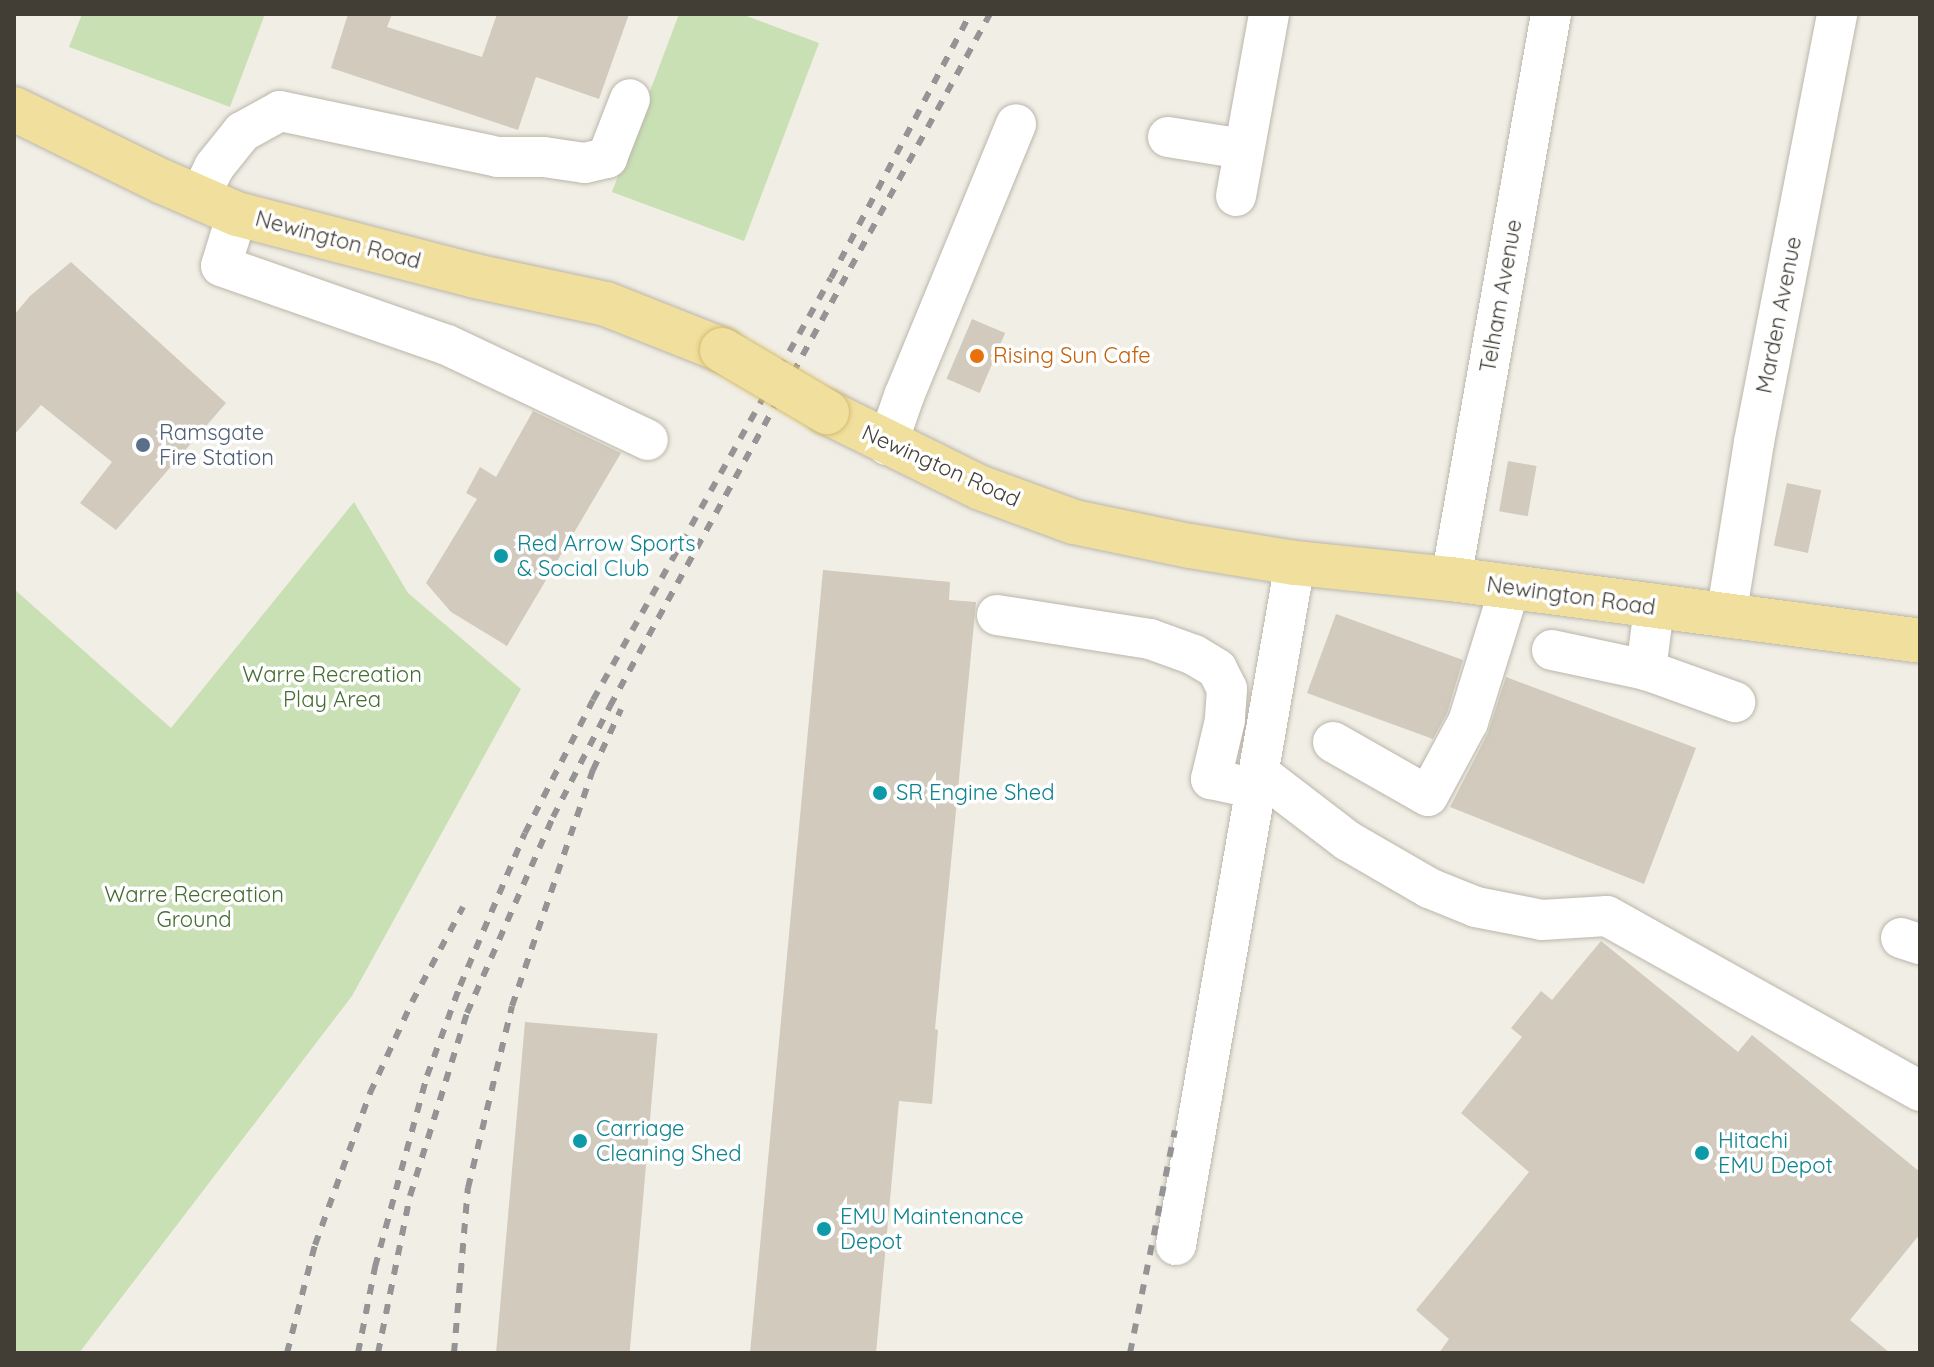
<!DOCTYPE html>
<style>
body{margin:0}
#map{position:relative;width:1934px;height:1367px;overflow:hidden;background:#f1eee6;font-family:Quicksand,sans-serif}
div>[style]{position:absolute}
.green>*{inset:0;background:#c9e0b4}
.building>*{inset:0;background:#d1cabd;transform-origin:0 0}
.roads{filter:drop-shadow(0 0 2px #bbb6aa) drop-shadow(0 0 2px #bbb6aa)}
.minor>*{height:40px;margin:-20px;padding:0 20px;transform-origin:20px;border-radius:20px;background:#fff}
.major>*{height:44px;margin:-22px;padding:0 22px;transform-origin:22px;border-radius:22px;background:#f1df9e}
.rail>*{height:6px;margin-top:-3px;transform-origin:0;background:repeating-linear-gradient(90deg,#949494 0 10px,transparent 0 20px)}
.bridges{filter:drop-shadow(0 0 2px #d4bd71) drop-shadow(0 0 2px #d4bd71)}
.major-bridge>*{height:44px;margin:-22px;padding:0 22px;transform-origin:22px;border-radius:22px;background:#f1df9e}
.dots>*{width:22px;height:22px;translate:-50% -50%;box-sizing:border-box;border:4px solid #fff;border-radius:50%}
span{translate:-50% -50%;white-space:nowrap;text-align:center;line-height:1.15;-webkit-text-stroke:7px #fff;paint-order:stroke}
.street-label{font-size:22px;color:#423e36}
.food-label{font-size:22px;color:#c56008}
.left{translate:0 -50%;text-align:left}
.service-label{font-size:22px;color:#4e5e75}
.culture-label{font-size:22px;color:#0d838f}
.park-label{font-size:22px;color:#446d31}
.frame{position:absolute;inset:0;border:16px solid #423e36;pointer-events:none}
</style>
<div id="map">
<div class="green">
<i style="clip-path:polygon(82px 14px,265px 14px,230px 107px,69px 47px)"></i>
<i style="clip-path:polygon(679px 14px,741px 14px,819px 43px,744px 241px,612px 192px)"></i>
<i style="clip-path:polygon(354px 502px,408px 593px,521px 689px,352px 996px,79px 1353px,14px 1353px,14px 589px,171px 728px)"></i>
</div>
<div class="building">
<i style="clip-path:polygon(348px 14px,392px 14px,387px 27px,482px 57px,497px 14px,629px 14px,599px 99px,536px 77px,518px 130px,331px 68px)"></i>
<i style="clip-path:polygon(71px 262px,226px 403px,116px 530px,80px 503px,112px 462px,41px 405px,14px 435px,14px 315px,30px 296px)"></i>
<i style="left:972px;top:319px;width:36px;height:65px;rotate:23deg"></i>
<i style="clip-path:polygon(533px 411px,621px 453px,507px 646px,451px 612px,426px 583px,477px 499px,466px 493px,480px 467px,496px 477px)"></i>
<i style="left:1508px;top:461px;width:29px;height:51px;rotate:10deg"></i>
<i style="left:1787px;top:483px;width:35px;height:64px;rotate:12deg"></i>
<i style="clip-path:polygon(823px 570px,950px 582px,949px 600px,976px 602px,935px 1029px,938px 1030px,932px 1104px,899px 1101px,876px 1353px,750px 1353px)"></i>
<i style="clip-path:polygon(1336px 614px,1463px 660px,1447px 713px,1433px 739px,1307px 693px)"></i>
<i style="clip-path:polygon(1506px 677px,1696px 748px,1644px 884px,1450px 807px,1488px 733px)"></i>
<i style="clip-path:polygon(1601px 941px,1738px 1052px,1752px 1035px,1920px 1172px,1920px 1234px,1850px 1320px,1890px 1353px,1439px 1353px,1449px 1339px,1416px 1310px,1529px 1172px,1461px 1113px,1522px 1037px,1511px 1028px,1541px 991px,1552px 1000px)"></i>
<i style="left:525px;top:1022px;width:133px;height:333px;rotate:5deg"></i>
</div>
<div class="roads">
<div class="minor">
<i style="left:1168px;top:137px;width:76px;rotate:9.1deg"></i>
<i style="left:1236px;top:196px;width:185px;rotate:-79.7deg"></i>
<i style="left:199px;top:197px;width:34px;rotate:-63deg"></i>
<i style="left:214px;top:167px;width:45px;rotate:-51.3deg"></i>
<i style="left:242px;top:132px;width:43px;rotate:-28.9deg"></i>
<i style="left:280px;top:111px;width:223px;rotate:11.9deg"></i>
<i style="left:498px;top:157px;width:46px"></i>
<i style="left:544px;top:157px;width:41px;rotate:8.3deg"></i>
<i style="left:585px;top:163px;width:23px;rotate:-13deg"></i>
<i style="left:607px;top:158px;width:63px;rotate:-68.7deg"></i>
<i style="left:237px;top:214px;width:54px;rotate:107.1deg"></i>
<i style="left:221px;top:266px;width:239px;rotate:19.3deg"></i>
<i style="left:447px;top:345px;width:222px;rotate:25.3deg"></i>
<i style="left:887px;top:445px;width:52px;rotate:-70.9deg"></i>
<i style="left:904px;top:396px;width:294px;rotate:-67.6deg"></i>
<i style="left:1451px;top:579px;width:574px;rotate:-79.96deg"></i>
<i style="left:1654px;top:608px;width:63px;rotate:97.4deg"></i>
<i style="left:1646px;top:670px;width:95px;rotate:19.8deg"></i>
<i style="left:997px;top:615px;width:155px;rotate:8.9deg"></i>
<i style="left:1150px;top:639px;width:47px;rotate:20deg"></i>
<i style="left:1194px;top:655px;width:27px;rotate:31deg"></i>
<i style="left:1217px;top:669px;width:22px;rotate:63deg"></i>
<i style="left:1227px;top:689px;width:31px;rotate:94deg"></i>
<i style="left:1225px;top:720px;width:61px;rotate:103.3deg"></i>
<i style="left:1211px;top:779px;width:47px;rotate:12.3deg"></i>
<i style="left:1726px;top:617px;width:177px;rotate:-80.9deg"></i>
<i style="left:1754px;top:442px;width:436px;rotate:-79deg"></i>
<i style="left:1552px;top:650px;width:96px;rotate:12deg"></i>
<i style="left:1333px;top:742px;width:109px;rotate:29.6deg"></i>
<i style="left:1428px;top:796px;width:84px;rotate:-61.6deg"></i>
<i style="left:1468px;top:722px;width:141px;rotate:-72.7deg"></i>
<i style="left:1259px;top:773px;width:112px;rotate:37.4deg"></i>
<i style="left:1348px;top:841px;width:94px;rotate:30.1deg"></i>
<i style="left:1429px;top:888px;width:51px;rotate:22deg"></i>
<i style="left:1476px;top:907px;width:67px;rotate:11.1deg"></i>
<i style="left:1542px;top:920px;width:65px;rotate:-3.5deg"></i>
<i style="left:1607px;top:916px;width:359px;rotate:29.2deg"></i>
<i style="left:1901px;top:938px;width:20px;rotate:18deg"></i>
<i style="left:1176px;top:1245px;width:692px;rotate:-80.1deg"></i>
</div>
<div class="major">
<i style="left:14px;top:109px;width:164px;rotate:26.1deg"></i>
<i style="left:161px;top:181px;width:83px;rotate:23.5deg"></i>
<i style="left:237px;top:214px;width:246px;rotate:14.6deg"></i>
<i style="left:475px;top:276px;width:134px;rotate:12.1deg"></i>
<i style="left:606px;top:304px;width:125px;rotate:21.6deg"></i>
<i style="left:827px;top:412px;width:172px;rotate:26.3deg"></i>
<i style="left:981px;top:488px;width:99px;rotate:20.1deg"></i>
<i style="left:1074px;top:522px;width:118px;rotate:11.7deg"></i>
<i style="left:1190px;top:546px;width:106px;rotate:9.2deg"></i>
<i style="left:1295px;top:563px;width:157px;rotate:5.9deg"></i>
<i style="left:1451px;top:579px;width:473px;rotate:7.5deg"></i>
</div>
</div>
<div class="rail">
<i style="left:287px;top:1353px;width:112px;rotate:-75.5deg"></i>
<i style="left:315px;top:1245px;width:162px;rotate:-70.1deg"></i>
<i style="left:370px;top:1093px;width:100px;rotate:-65.2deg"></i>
<i style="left:412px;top:1002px;width:108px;rotate:-61.8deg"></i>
<i style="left:358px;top:1353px;width:88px;rotate:-78.8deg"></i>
<i style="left:375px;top:1267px;width:198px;rotate:-74.8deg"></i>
<i style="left:427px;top:1076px;width:96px;rotate:-69.9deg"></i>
<i style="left:460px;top:986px;width:166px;rotate:-67deg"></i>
<i style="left:525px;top:833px;width:149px;rotate:-62.9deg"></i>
<i style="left:593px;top:700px;width:484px;rotate:-60.6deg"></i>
<i style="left:831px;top:278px;width:298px;rotate:-62.2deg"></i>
<i style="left:378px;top:1353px;width:160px;rotate:-78.5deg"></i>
<i style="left:410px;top:1196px;width:192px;rotate:-72.7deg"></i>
<i style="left:467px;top:1013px;width:214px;rotate:-66.3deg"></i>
<i style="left:553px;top:817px;width:125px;rotate:-62.8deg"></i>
<i style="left:610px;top:706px;width:789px;rotate:-61.23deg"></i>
<i style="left:454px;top:1353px;width:166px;rotate:-85.2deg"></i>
<i style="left:468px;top:1188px;width:187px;rotate:-76.4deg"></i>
<i style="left:512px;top:1006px;width:250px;rotate:-71.1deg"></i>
<i style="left:593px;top:770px;width:67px;rotate:-65.3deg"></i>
<i style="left:1130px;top:1353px;width:227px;rotate:-78.6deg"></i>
</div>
<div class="bridges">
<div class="major-bridge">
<i style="left:722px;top:350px;width:122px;rotate:30.6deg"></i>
</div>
</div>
<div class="dots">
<i style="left:977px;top:356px;background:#e8710a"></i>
<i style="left:143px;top:445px;background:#5c6f8a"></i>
<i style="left:501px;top:556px;background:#0f9aa8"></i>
<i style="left:880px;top:793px;background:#0f9aa8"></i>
<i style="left:580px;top:1141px;background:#0f9aa8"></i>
<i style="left:1702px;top:1153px;background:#0f9aa8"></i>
<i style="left:824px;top:1229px;background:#0f9aa8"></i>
</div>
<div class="street-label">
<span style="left:338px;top:240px;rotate:15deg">Newington Road</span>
<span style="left:1501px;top:296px;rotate:-80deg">Telham Avenue</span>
<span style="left:1779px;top:315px;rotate:-79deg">Marden Avenue</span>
<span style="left:941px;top:466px;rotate:24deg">Newington Road</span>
<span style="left:1571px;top:596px;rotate:8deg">Newington Road</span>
</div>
<div class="food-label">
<span class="left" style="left:993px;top:356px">Rising Sun Cafe</span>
</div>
<div class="service-label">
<span class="left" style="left:159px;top:445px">Ramsgate<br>Fire Station</span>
</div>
<div class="culture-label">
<span class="left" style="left:517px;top:556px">Red Arrow Sports<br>&amp; Social Club</span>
<span class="left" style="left:896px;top:793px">SR Engine Shed</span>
<span class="left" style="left:596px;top:1141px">Carriage<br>Cleaning Shed</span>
<span class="left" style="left:1718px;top:1153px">Hitachi<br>EMU Depot</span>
<span class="left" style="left:840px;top:1229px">EMU Maintenance<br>Depot</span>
</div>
<div class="park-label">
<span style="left:332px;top:687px">Warre Recreation<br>Play Area</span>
<span style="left:194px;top:907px">Warre Recreation<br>Ground</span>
</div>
<div class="frame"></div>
</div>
